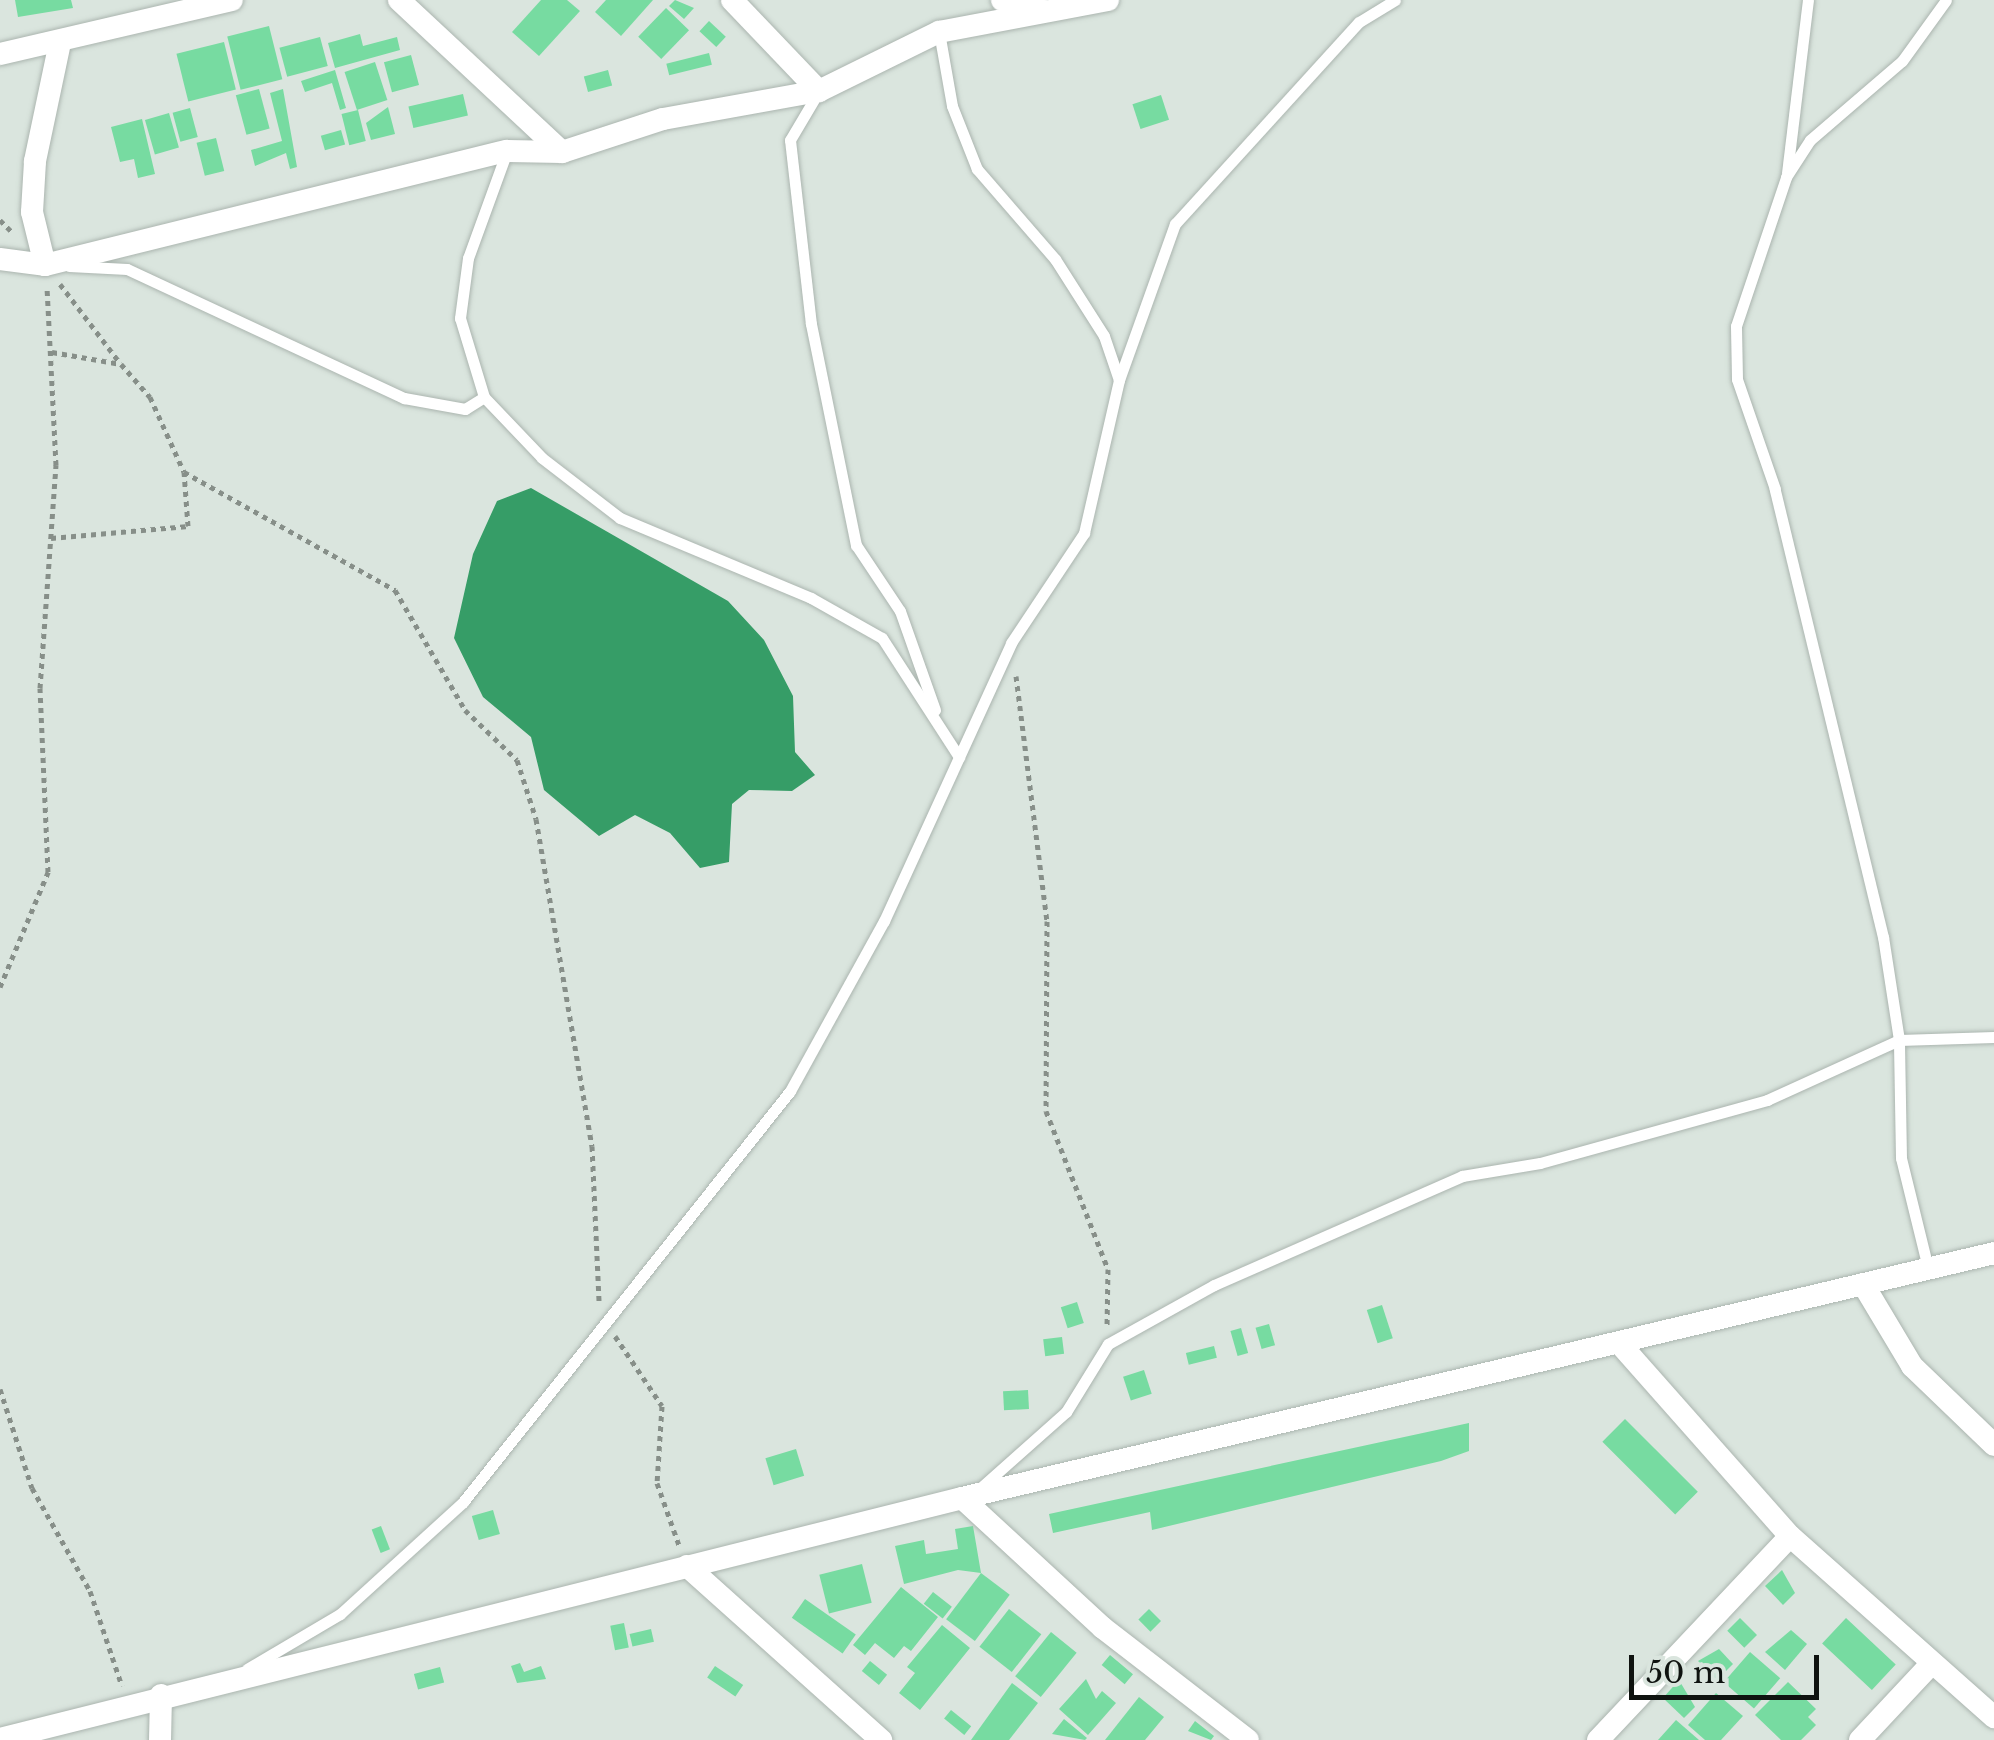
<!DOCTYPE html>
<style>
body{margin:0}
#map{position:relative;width:1994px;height:1740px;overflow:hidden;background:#dae5de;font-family:"Libre Baskerville",serif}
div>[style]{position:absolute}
.water>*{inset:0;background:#369d67}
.building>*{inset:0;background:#77dba1;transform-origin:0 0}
.path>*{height:5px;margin-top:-2.5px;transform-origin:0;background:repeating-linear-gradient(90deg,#878f89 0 5px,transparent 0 10px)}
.roads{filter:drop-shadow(0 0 2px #abb5af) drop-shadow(0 0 2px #abb5af)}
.lane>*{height:11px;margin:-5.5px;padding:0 5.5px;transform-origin:5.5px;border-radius:5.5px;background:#fff}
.street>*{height:22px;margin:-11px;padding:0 11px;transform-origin:11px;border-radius:11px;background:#fff}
span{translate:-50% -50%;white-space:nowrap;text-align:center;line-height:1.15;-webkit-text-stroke:10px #dae5de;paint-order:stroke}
.scale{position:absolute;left:1629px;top:1655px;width:190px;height:45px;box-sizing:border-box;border:5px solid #0f1310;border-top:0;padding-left:12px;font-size:30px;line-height:35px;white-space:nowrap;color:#0f1310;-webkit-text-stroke:8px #dae5de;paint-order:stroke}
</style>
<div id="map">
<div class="water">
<i style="clip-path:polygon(531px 488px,728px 601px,764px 640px,793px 696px,795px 752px,815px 775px,792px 791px,749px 790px,732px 804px,729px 862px,700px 868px,670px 833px,635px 815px,599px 836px,544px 790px,531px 737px,483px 697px,454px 638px,473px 554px,497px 501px)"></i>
</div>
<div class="building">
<i style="clip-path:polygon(15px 0,71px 0,73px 8px,18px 17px)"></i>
<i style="clip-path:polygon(541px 0,567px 0,580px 11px,539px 56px,512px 32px)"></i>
<i style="clip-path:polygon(606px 0,653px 0,621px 36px,595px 12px)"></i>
<i style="clip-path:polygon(675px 0,694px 8px,684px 19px,669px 6px)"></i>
<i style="left:666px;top:8px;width:32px;height:40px;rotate:44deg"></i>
<i style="left:709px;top:21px;width:23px;height:14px;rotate:43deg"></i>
<i style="left:269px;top:26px;width:55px;height:43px;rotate:76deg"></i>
<i style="clip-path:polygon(360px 34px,363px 46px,397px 37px,400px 50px,335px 68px,328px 43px)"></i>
<i style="left:320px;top:37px;width:30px;height:42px;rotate:75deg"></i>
<i style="left:224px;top:42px;width:49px;height:49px;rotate:76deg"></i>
<i style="left:709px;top:53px;width:12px;height:44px;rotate:76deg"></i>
<i style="left:411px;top:55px;width:31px;height:28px;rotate:75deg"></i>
<i style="left:375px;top:62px;width:40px;height:32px;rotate:72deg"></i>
<i style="clip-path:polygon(335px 70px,346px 108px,340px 110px,332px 83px,305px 92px,301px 81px)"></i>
<i style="left:608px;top:70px;width:16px;height:25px;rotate:75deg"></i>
<i style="left:259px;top:89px;width:41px;height:24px;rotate:75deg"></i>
<i style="clip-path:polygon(283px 89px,297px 167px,290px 169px,286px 153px,255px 166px,251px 150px,282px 141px,270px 93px)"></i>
<i style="left:463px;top:94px;width:22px;height:56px;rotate:77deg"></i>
<i style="left:1161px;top:95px;width:26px;height:30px;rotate:72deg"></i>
<i style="clip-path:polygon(388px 107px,395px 134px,371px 140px,366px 123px)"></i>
<i style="left:190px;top:108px;width:30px;height:18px;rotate:75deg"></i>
<i style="left:358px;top:110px;width:32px;height:17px;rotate:76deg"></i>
<i style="left:169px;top:113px;width:36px;height:25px;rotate:74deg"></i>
<i style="clip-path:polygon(142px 119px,155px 174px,138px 178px,134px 159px,120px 162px,111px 127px)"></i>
<i style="left:341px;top:130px;width:15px;height:21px;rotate:74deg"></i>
<i style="left:216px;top:138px;width:34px;height:20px;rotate:76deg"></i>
<i style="left:1077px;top:1302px;width:22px;height:17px;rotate:72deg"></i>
<i style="left:1382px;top:1305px;width:35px;height:16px;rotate:72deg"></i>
<i style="left:1269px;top:1324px;width:22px;height:14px;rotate:74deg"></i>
<i style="left:1241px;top:1328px;width:26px;height:11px;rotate:74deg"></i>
<i style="left:1062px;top:1337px;width:17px;height:19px;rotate:83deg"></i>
<i style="left:1214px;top:1346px;width:12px;height:29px;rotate:76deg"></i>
<i style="left:1144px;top:1370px;width:25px;height:22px;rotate:72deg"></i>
<i style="left:1028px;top:1390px;width:19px;height:25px;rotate:87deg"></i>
<i style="left:1625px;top:1419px;width:103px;height:32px;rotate:45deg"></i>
<i style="clip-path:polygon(1469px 1423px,1469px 1451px,1441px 1461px,1152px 1530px,1150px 1512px,1053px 1533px,1049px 1514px)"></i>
<i style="left:796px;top:1449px;width:28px;height:32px;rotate:73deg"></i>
<i style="left:493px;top:1510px;width:25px;height:22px;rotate:74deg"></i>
<i style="left:381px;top:1526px;width:25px;height:10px;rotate:69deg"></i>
<i style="clip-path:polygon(973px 1526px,981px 1573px,958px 1570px,904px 1584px,895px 1546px,924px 1540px,926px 1554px,958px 1549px,955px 1529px)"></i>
<i style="left:862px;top:1564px;width:40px;height:44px;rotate:76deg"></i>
<i style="clip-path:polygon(1782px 1570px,1795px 1593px,1783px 1605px,1765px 1586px)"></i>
<i style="left:981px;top:1573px;width:36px;height:58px;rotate:37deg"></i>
<i style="clip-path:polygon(901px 1587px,938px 1617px,911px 1651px,904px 1646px,894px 1658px,875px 1643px,865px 1655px,853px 1645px)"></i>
<i style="left:933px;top:1592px;width:24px;height:15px;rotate:38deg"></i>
<i style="left:805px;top:1599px;width:62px;height:23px;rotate:35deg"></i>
<i style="left:1009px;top:1609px;width:41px;height:48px;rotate:38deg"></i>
<i style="left:1149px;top:1609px;width:17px;height:15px;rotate:45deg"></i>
<i style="left:1740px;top:1618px;width:24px;height:18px;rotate:45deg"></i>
<i style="left:1846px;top:1618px;width:68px;height:35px;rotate:43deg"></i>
<i style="left:624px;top:1623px;width:25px;height:14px;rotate:79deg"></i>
<i style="clip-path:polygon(942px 1625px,970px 1648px,920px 1710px,899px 1693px,915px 1673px,907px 1667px)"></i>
<i style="left:651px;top:1629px;width:13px;height:22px;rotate:77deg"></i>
<i style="clip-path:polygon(1791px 1630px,1807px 1644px,1785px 1670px,1765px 1652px)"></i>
<i style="left:1051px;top:1632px;width:33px;height:57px;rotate:39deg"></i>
<i style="clip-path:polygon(1719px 1649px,1733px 1664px,1717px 1680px,1698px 1661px)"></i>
<i style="left:1750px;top:1652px;width:40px;height:40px;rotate:41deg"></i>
<i style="left:1110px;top:1655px;width:30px;height:13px;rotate:40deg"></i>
<i style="left:870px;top:1661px;width:22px;height:13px;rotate:39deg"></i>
<i style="clip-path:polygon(520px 1663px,524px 1672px,541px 1666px,546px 1679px,517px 1683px,511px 1666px)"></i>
<i style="left:715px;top:1666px;width:34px;height:14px;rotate:34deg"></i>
<i style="left:440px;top:1667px;width:16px;height:27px;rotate:75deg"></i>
<i style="clip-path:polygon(1086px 1679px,1096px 1699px,1102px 1691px,1116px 1703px,1088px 1735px,1059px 1709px)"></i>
<i style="clip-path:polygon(1679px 1680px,1695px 1707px,1684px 1718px,1663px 1698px)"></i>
<i style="clip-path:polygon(1788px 1682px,1816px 1709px,1808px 1717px,1816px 1725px,1801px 1740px,1781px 1740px,1755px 1715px)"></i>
<i style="clip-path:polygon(1012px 1683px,1038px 1703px,1009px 1740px,971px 1740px)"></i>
<i style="clip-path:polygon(1716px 1693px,1743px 1716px,1721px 1740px,1705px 1740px,1688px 1725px)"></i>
<i style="clip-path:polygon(1139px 1697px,1164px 1717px,1145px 1740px,1105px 1740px)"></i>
<i style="left:951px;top:1710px;width:26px;height:11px;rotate:39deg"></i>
<i style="clip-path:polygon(1064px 1719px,1087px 1738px,1085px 1740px,1052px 1734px)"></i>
<i style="clip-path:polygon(1676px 1720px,1699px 1740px,1658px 1740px)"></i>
<i style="clip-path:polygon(1195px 1721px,1214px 1736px,1211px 1740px,1188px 1731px)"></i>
</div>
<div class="path">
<i style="left:0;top:220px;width:17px;rotate:45deg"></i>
<i style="left:60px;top:284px;width:99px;rotate:52.8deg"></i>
<i style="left:52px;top:352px;width:70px;rotate:9.9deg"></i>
<i style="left:121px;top:364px;width:44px;rotate:48.7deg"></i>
<i style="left:150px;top:397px;width:82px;rotate:65.6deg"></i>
<i style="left:184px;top:472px;width:242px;rotate:29.2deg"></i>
<i style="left:395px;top:590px;width:139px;rotate:59.7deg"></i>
<i style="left:465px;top:710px;width:72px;rotate:43.9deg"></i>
<i style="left:517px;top:760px;width:62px;rotate:72.1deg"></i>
<i style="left:536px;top:819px;width:332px;rotate:80.3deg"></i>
<i style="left:592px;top:1146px;width:157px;rotate:87.4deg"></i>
<i style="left:51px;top:538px;width:138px;rotate:-5deg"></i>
<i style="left:188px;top:526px;width:54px;rotate:-94.2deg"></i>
<i style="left:1016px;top:676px;width:247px;rotate:82.8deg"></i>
<i style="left:1047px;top:921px;width:190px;rotate:90.3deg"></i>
<i style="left:1046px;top:1111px;width:170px;rotate:68.6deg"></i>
<i style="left:1108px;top:1269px;width:57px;rotate:91deg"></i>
<i style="left:0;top:987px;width:125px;rotate:-67.3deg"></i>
<i style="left:48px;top:872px;width:184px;rotate:-92.5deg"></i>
<i style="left:40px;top:688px;width:224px;rotate:-85.9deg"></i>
<i style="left:56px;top:465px;width:179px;rotate:-92.9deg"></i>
<i style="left:615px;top:1336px;width:84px;rotate:56.1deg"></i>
<i style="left:662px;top:1406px;width:77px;rotate:93.7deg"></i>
<i style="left:657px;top:1483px;width:66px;rotate:70.5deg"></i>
<i style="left:0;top:1389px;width:104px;rotate:72.1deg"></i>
<i style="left:32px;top:1488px;width:118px;rotate:60.6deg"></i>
<i style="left:90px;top:1591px;width:100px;rotate:71.4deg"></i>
</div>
<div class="roads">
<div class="lane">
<i style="left:939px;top:32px;width:75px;rotate:80deg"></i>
<i style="left:952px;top:106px;width:68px;rotate:68.4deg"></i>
<i style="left:977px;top:169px;width:119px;rotate:49.1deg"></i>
<i style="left:1055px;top:259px;width:91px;rotate:57.5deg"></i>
<i style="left:1104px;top:336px;width:46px;rotate:71.2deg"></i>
<i style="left:819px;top:91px;width:57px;rotate:120.6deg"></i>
<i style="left:790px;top:140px;width:185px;rotate:83.5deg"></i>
<i style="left:811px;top:324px;width:226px;rotate:78.5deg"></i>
<i style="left:856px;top:545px;width:79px;rotate:56.3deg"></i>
<i style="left:900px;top:611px;width:105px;rotate:70.5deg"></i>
<i style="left:507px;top:151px;width:114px;rotate:110deg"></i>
<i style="left:468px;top:258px;width:61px;rotate:97.6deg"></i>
<i style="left:460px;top:318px;width:83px;rotate:73.1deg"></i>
<i style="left:484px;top:397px;width:84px;rotate:46.4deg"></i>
<i style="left:542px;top:458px;width:98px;rotate:37.6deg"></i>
<i style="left:620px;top:518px;width:207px;rotate:22.7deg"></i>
<i style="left:811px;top:598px;width:81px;rotate:29.4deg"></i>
<i style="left:882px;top:638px;width:142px;rotate:57.1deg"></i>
<i style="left:1787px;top:173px;width:174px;rotate:-83.1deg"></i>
<i style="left:69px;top:266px;width:58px;rotate:3deg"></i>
<i style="left:127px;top:269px;width:306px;rotate:25deg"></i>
<i style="left:404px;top:398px;width:62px;rotate:10.2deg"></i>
<i style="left:465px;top:409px;width:22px;rotate:-32deg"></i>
<i style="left:1928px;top:1268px;width:113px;rotate:-103.8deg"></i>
<i style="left:1901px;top:1158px;width:118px;rotate:-91deg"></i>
<i style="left:1899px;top:1040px;width:104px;rotate:-98.8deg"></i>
<i style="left:1883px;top:937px;width:461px;rotate:-103.6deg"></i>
<i style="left:1775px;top:489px;width:116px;rotate:-109.1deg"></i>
<i style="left:1737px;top:379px;width:53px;rotate:-91.1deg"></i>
<i style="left:1736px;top:326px;width:157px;rotate:-71.4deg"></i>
<i style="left:1786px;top:177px;width:44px;rotate:-57deg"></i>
<i style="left:1810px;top:140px;width:121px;rotate:-40.7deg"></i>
<i style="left:1902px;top:61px;width:75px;rotate:-54.2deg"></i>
<i style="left:978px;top:1490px;width:118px;rotate:-41.6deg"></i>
<i style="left:1066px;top:1412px;width:80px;rotate:-58.3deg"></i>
<i style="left:1108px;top:1344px;width:121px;rotate:-29.1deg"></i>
<i style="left:1214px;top:1285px;width:271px;rotate:-23.7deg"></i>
<i style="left:1462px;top:1176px;width:79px;rotate:-9.5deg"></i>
<i style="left:1540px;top:1163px;width:236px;rotate:-15.5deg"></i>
<i style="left:1767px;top:1100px;width:145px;rotate:-24.4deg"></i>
<i style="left:1899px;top:1040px;width:95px;rotate:-1.8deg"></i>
<i style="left:247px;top:1669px;width:108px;rotate:-30.6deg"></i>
<i style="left:340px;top:1614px;width:166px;rotate:-42.3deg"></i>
<i style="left:463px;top:1502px;width:525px;rotate:-51.49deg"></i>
<i style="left:790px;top:1091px;width:194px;rotate:-61.1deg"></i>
<i style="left:884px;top:921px;width:306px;rotate:-65.4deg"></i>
<i style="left:1011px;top:643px;width:132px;rotate:-56.4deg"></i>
<i style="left:1084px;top:533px;width:157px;rotate:-77.1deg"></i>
<i style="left:1119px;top:380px;width:166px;rotate:-70.3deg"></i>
<i style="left:1175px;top:224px;width:273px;rotate:-47.7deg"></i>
<i style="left:1359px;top:22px;width:42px;rotate:-31.4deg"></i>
</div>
<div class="street">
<i style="left:399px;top:0;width:223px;rotate:43deg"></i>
<i style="left:732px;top:0;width:126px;rotate:46.3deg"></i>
<i style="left:1002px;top:0;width:41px;rotate:14deg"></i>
<i style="left:0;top:54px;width:238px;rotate:-13.1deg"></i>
<i style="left:0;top:259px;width:45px;rotate:7.6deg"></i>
<i style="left:45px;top:265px;width:476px;rotate:-13.9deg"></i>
<i style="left:507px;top:151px;width:55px;rotate:1deg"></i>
<i style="left:562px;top:152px;width:106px;rotate:-18.1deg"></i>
<i style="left:663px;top:119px;width:158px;rotate:-10.2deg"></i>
<i style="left:819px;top:91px;width:134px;rotate:-26.2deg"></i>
<i style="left:939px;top:32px;width:172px;rotate:-10.7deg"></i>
<i style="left:45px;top:265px;width:55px;rotate:-103.8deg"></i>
<i style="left:32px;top:212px;width:51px;rotate:-86.6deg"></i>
<i style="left:35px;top:161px;width:122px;rotate:-78.1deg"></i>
<i style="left:1863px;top:1284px;width:96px;rotate:59.1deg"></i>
<i style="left:1912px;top:1366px;width:114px;rotate:43.9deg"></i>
<i style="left:1620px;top:1344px;width:256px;rotate:48.5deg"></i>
<i style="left:1790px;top:1536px;width:273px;rotate:41.6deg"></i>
<i style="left:962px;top:1498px;width:192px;rotate:42.7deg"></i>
<i style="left:1103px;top:1628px;width:183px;rotate:37.7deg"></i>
<i style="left:687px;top:1566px;width:261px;rotate:41.9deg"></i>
<i style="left:0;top:1739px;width:992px;rotate:-14.06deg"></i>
<i style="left:962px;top:1498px;width:1061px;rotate:-13.35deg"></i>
<i style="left:160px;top:1740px;width:45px;rotate:-88.7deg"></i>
<i style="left:1598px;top:1740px;width:280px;rotate:-46.7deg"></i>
<i style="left:1860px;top:1740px;width:105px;rotate:-46.9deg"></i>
</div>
</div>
<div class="scale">50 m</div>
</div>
